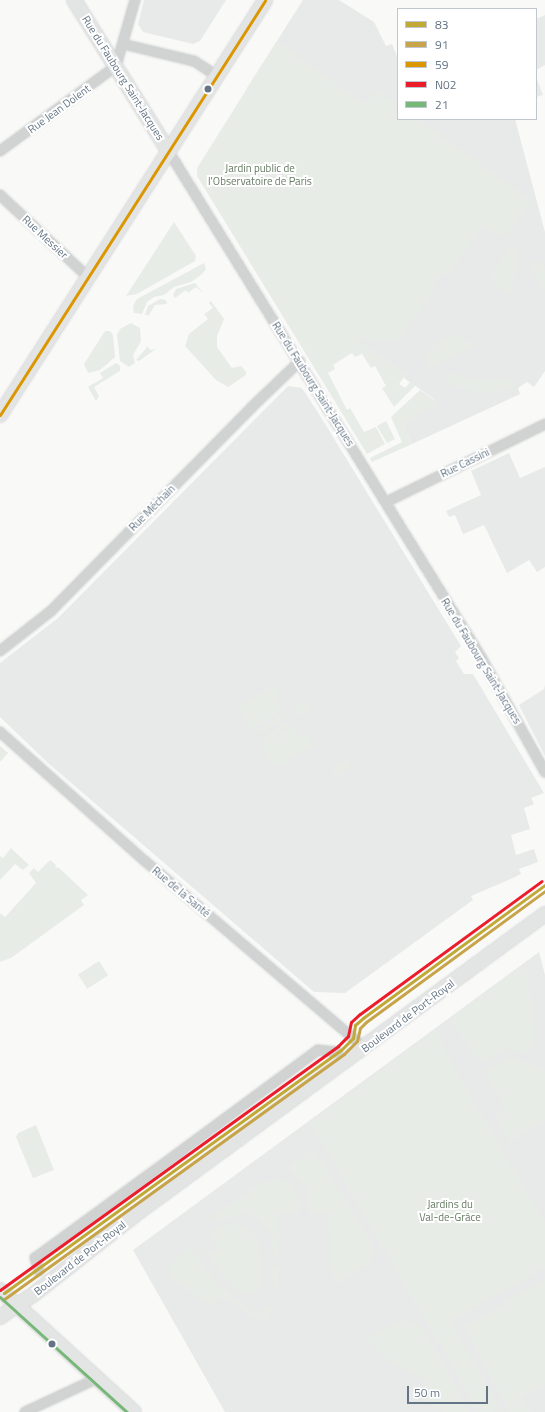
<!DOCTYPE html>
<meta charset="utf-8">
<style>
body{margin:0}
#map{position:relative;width:545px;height:1412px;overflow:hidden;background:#f9f9f8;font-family:"Titillium Web",sans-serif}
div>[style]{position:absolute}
.built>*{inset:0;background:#e8e9e9}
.green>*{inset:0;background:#e8ece6;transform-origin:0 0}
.round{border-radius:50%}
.roads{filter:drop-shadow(0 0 1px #d6d7d8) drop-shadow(0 0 1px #d6d7d8)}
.street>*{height:10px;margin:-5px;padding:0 5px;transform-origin:5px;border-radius:5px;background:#d1d3d3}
.secondary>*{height:14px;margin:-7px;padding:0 7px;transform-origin:7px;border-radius:7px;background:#e3e4e4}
.bus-1>*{height:3px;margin:-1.5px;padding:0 1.5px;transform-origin:1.5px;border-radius:1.5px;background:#c1a936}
.bus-2>*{height:3px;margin:-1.5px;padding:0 1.5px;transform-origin:1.5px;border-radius:1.5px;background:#c7a449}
.bus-3>*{height:3px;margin:-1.5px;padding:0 1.5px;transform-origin:1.5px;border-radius:1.5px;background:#dc9600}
.bus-4>*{height:3px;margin:-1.5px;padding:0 1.5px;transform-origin:1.5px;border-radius:1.5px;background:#ed1c2a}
.bus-5>*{height:3px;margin:-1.5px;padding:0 1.5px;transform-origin:1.5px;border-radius:1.5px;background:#77b879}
.dots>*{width:11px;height:11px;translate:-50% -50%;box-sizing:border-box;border:2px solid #fff;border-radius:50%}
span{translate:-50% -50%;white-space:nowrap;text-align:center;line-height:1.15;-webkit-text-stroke:4px #fff;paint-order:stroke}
.street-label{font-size:11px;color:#637484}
.park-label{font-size:11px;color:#667b62}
.legend{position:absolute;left:397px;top:8px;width:140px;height:112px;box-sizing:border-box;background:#fff;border:1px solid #c1c7ce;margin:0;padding:5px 7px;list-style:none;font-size:12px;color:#637484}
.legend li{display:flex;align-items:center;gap:8px;height:20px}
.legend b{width:20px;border:1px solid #c1c7ce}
.scale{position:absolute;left:407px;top:1386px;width:81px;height:18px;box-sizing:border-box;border:2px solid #637484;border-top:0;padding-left:5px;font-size:12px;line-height:14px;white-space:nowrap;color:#637484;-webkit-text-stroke:3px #fff;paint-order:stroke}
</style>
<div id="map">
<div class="built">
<i style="clip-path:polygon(144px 0,226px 0,200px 41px,193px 44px,143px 32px,138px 24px)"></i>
<i style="clip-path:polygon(303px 0,339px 0,374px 22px,386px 46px,392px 44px,398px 59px,398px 119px,515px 119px,545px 232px,545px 371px,534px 387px,527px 382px,518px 388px,520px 394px,412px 444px,403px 425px,435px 400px,404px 378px,406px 375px,357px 341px,247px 88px)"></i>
<i style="clip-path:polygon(545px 15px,545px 65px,536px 70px,536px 19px)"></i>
<i style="clip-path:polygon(536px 77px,543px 95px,536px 97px)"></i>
<i style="clip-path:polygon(288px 386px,302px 388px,319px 414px,461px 646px,455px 652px,459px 658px,456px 661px,464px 674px,473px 674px,544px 793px,531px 798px,534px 804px,524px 808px,530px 829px,511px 835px,516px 855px,534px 849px,538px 862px,519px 869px,521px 874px,513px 878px,471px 896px,473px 900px,345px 993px,314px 992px,48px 763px,0 717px,0 663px,58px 618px)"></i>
<i style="clip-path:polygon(509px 453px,520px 478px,545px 467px,545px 567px,537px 572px,529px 560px,507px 573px,484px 525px,463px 534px,455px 515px,449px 517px,446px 511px,481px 495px,471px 471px)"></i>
<i style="clip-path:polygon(545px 685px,545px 756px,519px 705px,544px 689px)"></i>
<i style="clip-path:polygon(539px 952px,545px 975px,545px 1412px,225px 1412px,133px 1250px)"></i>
</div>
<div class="green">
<i style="clip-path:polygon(277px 41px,360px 102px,365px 103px,377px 91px,398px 106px,398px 119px,417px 119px,532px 201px,506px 236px,501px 233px,496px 236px,482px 227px,447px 275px,443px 272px,440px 277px,438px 276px,431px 289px,434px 292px,397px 341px,363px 338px,358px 341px,406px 375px,399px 384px,405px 388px,410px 382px,415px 386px,394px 407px,382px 388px,386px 386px,375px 366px,371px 368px,362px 354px,355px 357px,352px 353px,333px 365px,335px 369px,328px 373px,347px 410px,350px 408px,364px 432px,376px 427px,385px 444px,367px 454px,197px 176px,197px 168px)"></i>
<i style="clip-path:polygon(174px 222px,196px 256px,195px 261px,137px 294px,126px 296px)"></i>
<i style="clip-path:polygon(511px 247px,517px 253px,511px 295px,494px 284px,493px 277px,495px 269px)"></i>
<i style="clip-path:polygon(533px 260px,537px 261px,545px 270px,545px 290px,532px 270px,530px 265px)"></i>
<i style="clip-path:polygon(204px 263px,206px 269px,201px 275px,191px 282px,174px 287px,164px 295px,154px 297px,147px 302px,142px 314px,134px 313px,133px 306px,137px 299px)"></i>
<i style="clip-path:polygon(195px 283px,203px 293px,196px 287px,188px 293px,186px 290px,175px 298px,173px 295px,176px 289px)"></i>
<i style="clip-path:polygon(160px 299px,166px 300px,167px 304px,155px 305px,149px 315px,145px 315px,148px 306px)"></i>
<i style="clip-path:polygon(211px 301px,224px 319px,217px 336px,217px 347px,232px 368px,241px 366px,246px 372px,246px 375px,228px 387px,216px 380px,185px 346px,189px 334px,208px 319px,204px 314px,213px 308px,209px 303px)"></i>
<i style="clip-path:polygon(131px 323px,140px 328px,141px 341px,133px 355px,135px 363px,129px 367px,120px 361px,117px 335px,120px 329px)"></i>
<i style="clip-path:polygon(105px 331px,110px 331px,113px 335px,115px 357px,100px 370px,88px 373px,84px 364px)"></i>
<i style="clip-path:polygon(456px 333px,474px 347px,448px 357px,433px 367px,427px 365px,427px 357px,440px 340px)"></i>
<i style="clip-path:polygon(148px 346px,150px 350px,156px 349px,139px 361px,136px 360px)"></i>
<i style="clip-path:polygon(116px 363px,120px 366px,120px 371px,94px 387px,99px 396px,96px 401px,88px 387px,103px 378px,100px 373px)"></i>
<i style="clip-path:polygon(455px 374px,478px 381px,512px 379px,517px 384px,507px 390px,474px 393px,446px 381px,448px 375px)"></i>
<i style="clip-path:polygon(420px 390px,434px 400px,436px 404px,403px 425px,412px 444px,372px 462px,370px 458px,402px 442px,391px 417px)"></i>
<i style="clip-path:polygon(386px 421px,395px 439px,387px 443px,377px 426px)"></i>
<i style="clip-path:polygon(274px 685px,280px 695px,274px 699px,281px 710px,252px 729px,239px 711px,241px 706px)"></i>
<i class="round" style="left:296px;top:703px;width:12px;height:12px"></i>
<i style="left:283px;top:713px;width:4px;height:30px;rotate:56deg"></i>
<i style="left:288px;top:721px;width:4px;height:30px;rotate:56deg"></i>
<i style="clip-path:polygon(292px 727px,299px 738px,306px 734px,313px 744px,280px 766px,274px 765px,262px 746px)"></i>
<i style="clip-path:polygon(0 746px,8px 753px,0 762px)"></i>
<i style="clip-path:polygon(348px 759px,352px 766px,337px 777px,330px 767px)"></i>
<i style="clip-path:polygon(11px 848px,29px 865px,23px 870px,15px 864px,0 880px,0 856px,3px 858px)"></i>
<i style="clip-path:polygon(50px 860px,56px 865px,55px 867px,59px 868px,88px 895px,81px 900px,84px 905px,11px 958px,0 962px,0 913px,5px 917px,36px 883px,29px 873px,34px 868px,38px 872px)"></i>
<i style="left:99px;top:961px;width:17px;height:25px;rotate:57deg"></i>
<i style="clip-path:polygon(526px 963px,535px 1040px,529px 1049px,524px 1052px,506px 1049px,482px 1060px,476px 1057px,450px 1020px)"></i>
<i style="clip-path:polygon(436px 1030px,453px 1067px,545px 1223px,545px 1267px,450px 1321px,500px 1408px,492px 1412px,479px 1412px,311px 1123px)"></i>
<i style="clip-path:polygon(515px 1058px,545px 1071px,545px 1120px,510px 1142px,496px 1114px,506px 1107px,485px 1071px,507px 1059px)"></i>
<i style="clip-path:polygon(36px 1125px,54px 1170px,33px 1178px,16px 1137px,18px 1133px)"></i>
<i style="clip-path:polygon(314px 1149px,374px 1248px,369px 1263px,337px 1284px,330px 1266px,329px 1214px,309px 1213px,308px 1190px,290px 1169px,292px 1164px)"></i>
<i style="clip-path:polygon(278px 1179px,292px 1186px,299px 1199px,299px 1214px,278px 1213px,278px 1233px,272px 1233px,257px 1217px,245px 1214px,213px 1221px,212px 1218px,246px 1193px,262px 1183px)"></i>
<i style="clip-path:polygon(225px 1225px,240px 1225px,248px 1229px,258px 1240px,260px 1284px,254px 1294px,244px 1294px,229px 1283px,198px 1241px,200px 1240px,211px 1255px,220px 1248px,209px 1233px)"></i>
<i style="clip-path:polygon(272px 1236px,278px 1236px,278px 1259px,275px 1259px,272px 1251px)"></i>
<i style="clip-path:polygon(189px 1247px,215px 1282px,239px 1303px,254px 1312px,264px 1311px,269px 1306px,273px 1309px,264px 1322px,220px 1296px,215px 1304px,211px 1305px,174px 1281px,169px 1270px,170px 1264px)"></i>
<i style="clip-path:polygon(278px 1264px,278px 1286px,273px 1286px,272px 1268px)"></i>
<i style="clip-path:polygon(545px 1279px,545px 1385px,522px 1397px,530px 1412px,510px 1412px,464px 1327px)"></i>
<i style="clip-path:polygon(405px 1319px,419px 1325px,424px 1330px,470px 1412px,445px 1412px,419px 1396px,428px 1382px,381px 1355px,373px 1342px,371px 1344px,367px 1338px)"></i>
</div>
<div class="roads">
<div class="street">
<i style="left:123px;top:44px;width:73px;rotate:13.5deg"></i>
<i style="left:194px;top:61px;width:27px;rotate:33deg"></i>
<i style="left:0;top:151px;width:144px;rotate:-36.2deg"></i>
<i style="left:116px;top:66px;width:69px;rotate:-73.9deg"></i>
<i style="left:169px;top:152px;width:594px;rotate:58.29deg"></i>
<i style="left:481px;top:657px;width:132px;rotate:60.9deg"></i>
<i style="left:0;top:195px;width:122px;rotate:43deg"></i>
<i style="left:386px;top:502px;width:177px;rotate:-26.1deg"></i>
<i style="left:0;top:651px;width:65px;rotate:-38.1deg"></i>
<i style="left:51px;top:611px;width:286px;rotate:-45.4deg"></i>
<i style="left:252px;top:407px;width:66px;rotate:-43.8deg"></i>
<i style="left:0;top:732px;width:194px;rotate:41.7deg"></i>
<i style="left:145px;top:861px;width:289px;rotate:40.4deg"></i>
<i style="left:39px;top:1271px;width:14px;rotate:-107deg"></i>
<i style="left:35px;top:1258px;width:181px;rotate:-36.2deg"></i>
<i style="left:181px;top:1151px;width:170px;rotate:-36.4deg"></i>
<i style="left:318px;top:1050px;width:19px;rotate:6deg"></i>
<i style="left:25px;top:1412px;width:81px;rotate:-25deg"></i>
</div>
<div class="secondary">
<i style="left:74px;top:0;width:179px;rotate:58deg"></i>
<i style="left:0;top:415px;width:492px;rotate:-57.4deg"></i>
<i style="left:0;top:1290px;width:181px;rotate:42.3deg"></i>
<i style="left:0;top:1317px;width:41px;rotate:-34.1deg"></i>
<i style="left:34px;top:1294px;width:135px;rotate:-38.1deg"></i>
<i style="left:140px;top:1211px;width:502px;rotate:-36.25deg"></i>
</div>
</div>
<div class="bus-1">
<i style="left:4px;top:1293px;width:415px;rotate:-35.8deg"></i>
<i style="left:341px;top:1050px;width:17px;rotate:-45deg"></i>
<i style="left:353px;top:1038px;width:13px;rotate:-81deg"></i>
<i style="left:355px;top:1025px;width:11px;rotate:-41deg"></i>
<i style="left:363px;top:1018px;width:225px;rotate:-36.2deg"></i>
</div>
<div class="bus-2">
<i style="left:3px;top:1300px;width:420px;rotate:-35.8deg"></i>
<i style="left:344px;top:1054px;width:18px;rotate:-45deg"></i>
<i style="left:357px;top:1041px;width:13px;rotate:-77deg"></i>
<i style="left:360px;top:1028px;width:8px;rotate:-45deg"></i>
<i style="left:366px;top:1022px;width:222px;rotate:-36.2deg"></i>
</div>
<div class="bus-3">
<i style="left:0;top:415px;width:492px;rotate:-57.4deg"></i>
</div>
<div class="bus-4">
<i style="left:0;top:1290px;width:417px;rotate:-35.8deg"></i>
<i style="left:338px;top:1046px;width:14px;rotate:-45deg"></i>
<i style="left:348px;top:1036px;width:14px;rotate:-78deg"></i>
<i style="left:351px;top:1022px;width:12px;rotate:-42deg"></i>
<i style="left:360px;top:1014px;width:225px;rotate:-36.2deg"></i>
</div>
<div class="bus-5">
<i style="left:0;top:1297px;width:171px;rotate:42.2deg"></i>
</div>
<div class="dots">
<i style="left:208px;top:89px;background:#637484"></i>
<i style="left:52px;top:1344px;background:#637484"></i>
</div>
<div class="street-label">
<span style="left:123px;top:78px;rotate:58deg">Rue du Faubourg Saint-Jacques</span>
<span style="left:59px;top:109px;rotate:-36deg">Rue Jean Dolent</span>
<span style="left:45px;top:237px;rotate:43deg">Rue Messier</span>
<span style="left:313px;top:384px;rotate:58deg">Rue du Faubourg Saint-Jacques</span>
<span style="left:465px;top:463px;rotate:-26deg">Rue Cassini</span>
<span style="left:152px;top:508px;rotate:-45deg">Rue Méchain</span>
<span style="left:481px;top:661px;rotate:59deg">Rue du Faubourg Saint-Jacques</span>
<span style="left:181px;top:892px;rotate:40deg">Rue de la Santé</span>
<span style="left:408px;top:1016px;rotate:-37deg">Boulevard de Port-Royal</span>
<span style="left:80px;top:1258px;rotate:-38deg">Boulevard de Port-Royal</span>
</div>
<div class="park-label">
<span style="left:260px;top:175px">Jardin public de<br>l'Observatoire de Paris</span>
<span style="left:450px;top:1211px">Jardins du<br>Val-de-Grâce</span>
</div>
<ul class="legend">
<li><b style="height:5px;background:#c1a936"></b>83</li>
<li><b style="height:5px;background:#c7a449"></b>91</li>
<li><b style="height:5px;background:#dc9600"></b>59</li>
<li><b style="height:5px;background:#ed1c2a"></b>N02</li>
<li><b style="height:5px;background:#77b879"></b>21</li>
</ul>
<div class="scale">50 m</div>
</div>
